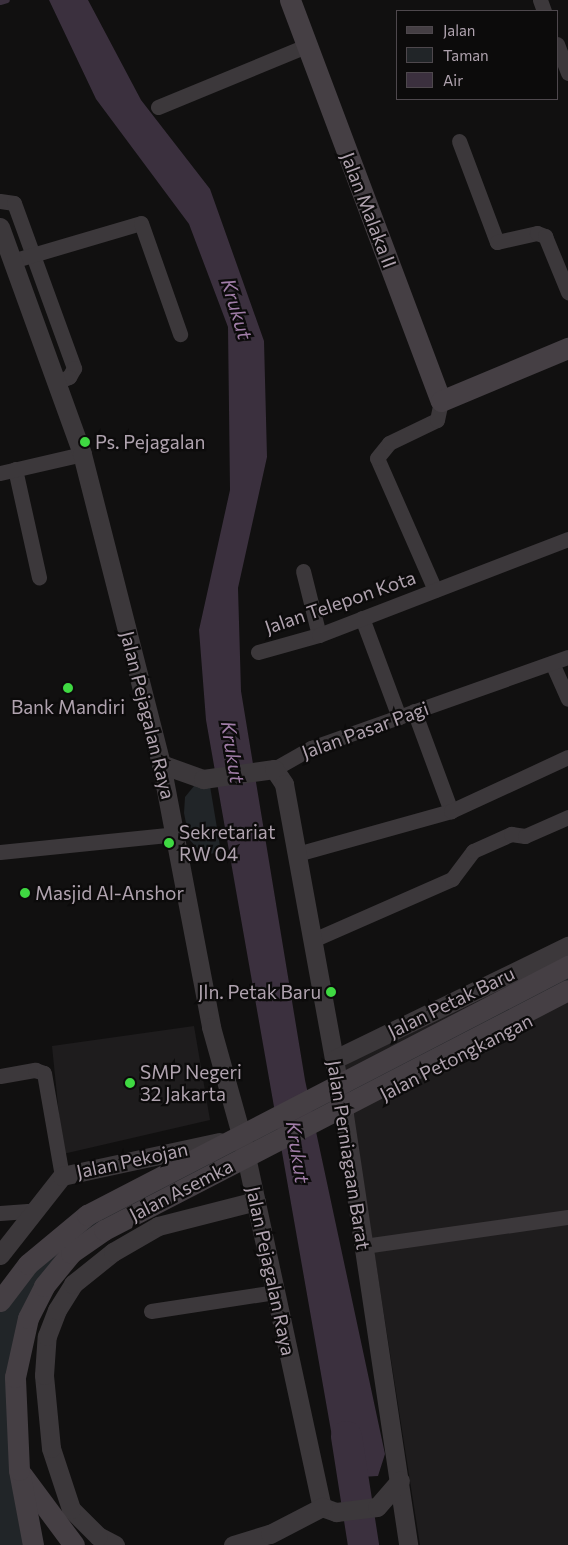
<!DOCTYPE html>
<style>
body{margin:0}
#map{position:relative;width:568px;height:1545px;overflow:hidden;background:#111010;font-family:Commissioner,sans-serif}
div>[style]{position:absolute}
.built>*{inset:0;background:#1e1c1d}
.green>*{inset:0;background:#212528}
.water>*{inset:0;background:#3b303e}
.stream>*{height:5px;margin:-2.5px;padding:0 2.5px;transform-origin:2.5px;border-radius:2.5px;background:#3b303e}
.river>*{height:31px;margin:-15.5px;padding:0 15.5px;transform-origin:15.5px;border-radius:15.5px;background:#3b303e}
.minor>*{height:15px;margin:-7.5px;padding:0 7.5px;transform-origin:7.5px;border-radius:7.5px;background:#3c383b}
.tertiary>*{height:19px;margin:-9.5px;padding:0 9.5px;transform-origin:9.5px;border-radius:9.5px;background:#3c383b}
.secondary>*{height:21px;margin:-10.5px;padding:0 10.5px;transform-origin:10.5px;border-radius:10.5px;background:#453f44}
.secondary-bridge>*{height:21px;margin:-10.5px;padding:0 10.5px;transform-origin:10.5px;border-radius:10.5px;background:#453f44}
.dots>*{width:14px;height:14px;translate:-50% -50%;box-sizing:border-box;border:2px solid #0c0b0b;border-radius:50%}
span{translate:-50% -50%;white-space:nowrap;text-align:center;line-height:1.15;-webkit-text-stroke:4.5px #0c0b0b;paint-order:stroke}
.street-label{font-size:19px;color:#b0a3af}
.poi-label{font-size:19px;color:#b0a3af}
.left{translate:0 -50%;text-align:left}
.right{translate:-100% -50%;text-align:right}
.water-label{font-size:20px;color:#a07da7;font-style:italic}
.legend{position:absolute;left:396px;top:10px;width:162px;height:90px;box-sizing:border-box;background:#0c0b0b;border:1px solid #4e484d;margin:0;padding:6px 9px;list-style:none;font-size:15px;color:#b0a3af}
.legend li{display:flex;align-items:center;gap:10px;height:25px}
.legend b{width:25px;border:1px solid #4e484d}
</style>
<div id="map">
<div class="built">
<i style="clip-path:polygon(568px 945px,568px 1545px,420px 1545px,344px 1059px)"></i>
<i style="clip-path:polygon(194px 1026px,210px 1120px,63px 1154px,52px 1046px)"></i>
</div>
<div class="green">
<i style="clip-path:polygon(194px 786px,210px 786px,221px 852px,203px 855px,189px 839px,184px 813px,185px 797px)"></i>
<i style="clip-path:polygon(568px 966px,568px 990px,71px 1253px,22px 1341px,33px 1545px,0 1545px,0 1301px,63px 1232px)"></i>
</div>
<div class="water">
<i style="clip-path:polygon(49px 0,88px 0,141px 100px,210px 189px,264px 341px,267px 457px,238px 588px,241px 691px,305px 1080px,385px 1454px,378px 1476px,343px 1478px,337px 1465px,206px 720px,199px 630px,230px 490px,228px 327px,189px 224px,96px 99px)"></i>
</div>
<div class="stream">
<i style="left:0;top:2px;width:7px;rotate:-16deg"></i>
</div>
<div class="river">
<i style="left:346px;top:1436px;width:110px;rotate:81.1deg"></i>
</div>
<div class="minor">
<i style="left:540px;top:0;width:12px;rotate:70deg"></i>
<i style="left:557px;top:44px;width:31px;rotate:69deg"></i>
<i style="left:158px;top:107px;width:160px;rotate:-22.4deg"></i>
<i style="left:459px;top:141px;width:108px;rotate:69.4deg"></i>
<i style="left:497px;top:242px;width:41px;rotate:-12.7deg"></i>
<i style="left:537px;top:233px;width:9px;rotate:21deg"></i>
<i style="left:545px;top:236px;width:61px;rotate:67.7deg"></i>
<i style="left:0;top:201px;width:14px;rotate:8deg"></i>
<i style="left:14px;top:203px;width:176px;rotate:70deg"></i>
<i style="left:74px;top:368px;width:10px;rotate:119deg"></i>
<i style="left:69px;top:377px;width:14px;rotate:159deg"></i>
<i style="left:12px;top:261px;width:134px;rotate:-16.4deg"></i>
<i style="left:141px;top:223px;width:118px;rotate:70.6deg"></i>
<i style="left:15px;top:469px;width:111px;rotate:77.5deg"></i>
<i style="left:0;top:473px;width:84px;rotate:-13deg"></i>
<i style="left:303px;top:571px;width:66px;rotate:76deg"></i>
<i style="left:435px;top:590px;width:144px;rotate:-113.7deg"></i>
<i style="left:377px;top:458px;width:19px;rotate:-51deg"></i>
<i style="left:389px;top:443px;width:53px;rotate:-25.6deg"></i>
<i style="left:437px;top:420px;width:19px;rotate:-78deg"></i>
<i style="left:362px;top:618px;width:106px;rotate:69.5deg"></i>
<i style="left:258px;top:652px;width:63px;rotate:-15.6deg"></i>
<i style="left:319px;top:635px;width:267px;rotate:-21.1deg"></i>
<i style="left:552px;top:663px;width:39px;rotate:66deg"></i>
<i style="left:414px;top:711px;width:107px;rotate:69.7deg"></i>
<i style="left:274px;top:769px;width:43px;rotate:-29.6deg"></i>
<i style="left:311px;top:748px;width:273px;rotate:-19.5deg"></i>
<i style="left:0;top:852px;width:178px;rotate:-5.8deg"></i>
<i style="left:297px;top:854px;width:160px;rotate:-15.6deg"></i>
<i style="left:451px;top:811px;width:129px;rotate:-24.8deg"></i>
<i style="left:313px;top:940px;width:152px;rotate:-23.7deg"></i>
<i style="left:452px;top:879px;width:35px;rotate:-53deg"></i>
<i style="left:473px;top:851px;width:42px;rotate:-24.1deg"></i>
<i style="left:511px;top:834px;width:14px;rotate:8deg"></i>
<i style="left:525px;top:836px;width:47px;rotate:-23.8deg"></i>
<i style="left:0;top:1076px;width:36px;rotate:-10deg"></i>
<i style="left:35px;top:1070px;width:9px;rotate:18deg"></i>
<i style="left:44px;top:1073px;width:105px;rotate:80.1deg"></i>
<i style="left:0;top:1213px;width:31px;rotate:-4deg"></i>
<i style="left:364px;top:1246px;width:206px;rotate:-8.1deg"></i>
<i style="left:151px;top:1311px;width:125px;rotate:-8.7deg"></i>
</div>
<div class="tertiary">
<i style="left:0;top:227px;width:241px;rotate:70.1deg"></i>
<i style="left:82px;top:454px;width:320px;rotate:75.7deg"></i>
<i style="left:161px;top:764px;width:268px;rotate:79.2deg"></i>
<i style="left:211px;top:1027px;width:115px;rotate:74.4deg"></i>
<i style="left:242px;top:1138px;width:378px;rotate:77.8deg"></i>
<i style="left:161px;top:764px;width:45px;rotate:19.7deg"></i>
<i style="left:203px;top:779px;width:72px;rotate:-8deg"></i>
<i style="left:274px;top:769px;width:18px;rotate:56deg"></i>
<i style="left:284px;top:784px;width:336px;rotate:79.7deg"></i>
<i style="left:344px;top:1115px;width:435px;rotate:81.5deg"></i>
<i style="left:335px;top:1059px;width:259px;rotate:-25.9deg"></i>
<i style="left:0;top:1255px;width:100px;rotate:-51.9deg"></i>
<i style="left:62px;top:1176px;width:161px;rotate:-12.2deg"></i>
<i style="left:322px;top:1507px;width:15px;rotate:20deg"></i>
<i style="left:336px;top:1512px;width:41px;rotate:-7deg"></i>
<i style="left:377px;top:1507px;width:35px;rotate:-49deg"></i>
<i style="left:115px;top:1545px;width:19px;rotate:-152deg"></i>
<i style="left:98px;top:1536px;width:38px;rotate:-135deg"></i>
<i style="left:71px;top:1509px;width:64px;rotate:-108.2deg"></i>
<i style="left:51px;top:1448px;width:73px;rotate:-95.5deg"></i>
<i style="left:44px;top:1375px;width:39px;rotate:-86deg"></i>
<i style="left:47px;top:1336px;width:28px;rotate:-69deg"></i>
<i style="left:57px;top:1310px;width:31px;rotate:-58deg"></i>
<i style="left:73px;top:1284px;width:51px;rotate:-38.7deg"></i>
<i style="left:113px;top:1252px;width:52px;rotate:-30deg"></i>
<i style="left:158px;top:1226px;width:101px;rotate:-14.3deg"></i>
<i style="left:233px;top:1545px;width:39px;rotate:-17deg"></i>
<i style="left:270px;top:1534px;width:59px;rotate:-27.4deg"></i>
</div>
<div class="secondary">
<i style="left:290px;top:0;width:428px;rotate:69.4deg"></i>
<i style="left:441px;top:401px;width:138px;rotate:-22.7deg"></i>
<i style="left:22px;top:1475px;width:87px;rotate:53.4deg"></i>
<i style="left:33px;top:1545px;width:76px;rotate:-100.6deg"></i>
<i style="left:19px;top:1470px;width:93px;rotate:-92.5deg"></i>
<i style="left:15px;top:1377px;width:60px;rotate:-77.6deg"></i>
<i style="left:28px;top:1318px;width:36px;rotate:-63deg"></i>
<i style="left:44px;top:1286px;width:43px;rotate:-50.7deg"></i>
</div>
<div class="secondary-bridge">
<i style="left:71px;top:1253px;width:40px;rotate:-34.9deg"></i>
<i style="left:104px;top:1230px;width:522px;rotate:-27.35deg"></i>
<i style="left:0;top:1301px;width:46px;rotate:-52.9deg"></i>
<i style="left:28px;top:1264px;width:77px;rotate:-39.7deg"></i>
<i style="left:87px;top:1215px;width:542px;rotate:-27.37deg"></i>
</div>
<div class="dots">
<i style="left:85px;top:442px;background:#3fd942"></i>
<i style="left:68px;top:688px;background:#3fd942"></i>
<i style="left:169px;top:843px;background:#3fd942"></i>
<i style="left:25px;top:893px;background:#3fd942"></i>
<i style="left:331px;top:992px;background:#3fd942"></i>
<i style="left:130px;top:1083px;background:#3fd942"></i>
</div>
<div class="street-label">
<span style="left:369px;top:210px;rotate:69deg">Jalan Malaka II</span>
<span style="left:340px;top:602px;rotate:-19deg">Jalan Telepon Kota</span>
<span style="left:148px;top:715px;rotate:76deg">Jalan Pejagalan Raya</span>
<span style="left:365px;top:730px;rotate:-20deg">Jalan Pasar Pagi</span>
<span style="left:451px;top:1002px;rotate:-26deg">Jalan Petak Baru</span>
<span style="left:456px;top:1057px;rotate:-27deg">Jalan Petongkangan</span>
<span style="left:349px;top:1155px;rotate:81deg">Jalan Perniagaan Barat</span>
<span style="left:132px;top:1160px;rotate:-12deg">Jalan Pekojan</span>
<span style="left:181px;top:1190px;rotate:-27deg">Jalan Asemka</span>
<span style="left:271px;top:1271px;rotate:78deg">Jalan Pejagalan Raya</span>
</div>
<div class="poi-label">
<span class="left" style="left:95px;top:442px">Ps. Pejagalan</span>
<span style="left:68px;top:707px">Bank Mandiri</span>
<span class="left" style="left:179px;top:843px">Sekretariat<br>RW 04</span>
<span class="left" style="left:35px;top:893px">Masjid Al-Anshor</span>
<span class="right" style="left:321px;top:992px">Jln. Petak Baru</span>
<span class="left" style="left:140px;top:1083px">SMP Negeri<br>32 Jakarta</span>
</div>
<div class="water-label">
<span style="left:237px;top:309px;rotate:73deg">Krukut</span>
<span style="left:233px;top:752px;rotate:81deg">Krukut</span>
<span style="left:298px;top:1152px;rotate:81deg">Krukut</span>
</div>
<ul class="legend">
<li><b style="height:6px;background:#453f44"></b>Jalan</li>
<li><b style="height:14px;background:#212528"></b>Taman</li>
<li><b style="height:14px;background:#3b303e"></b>Air</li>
</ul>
</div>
